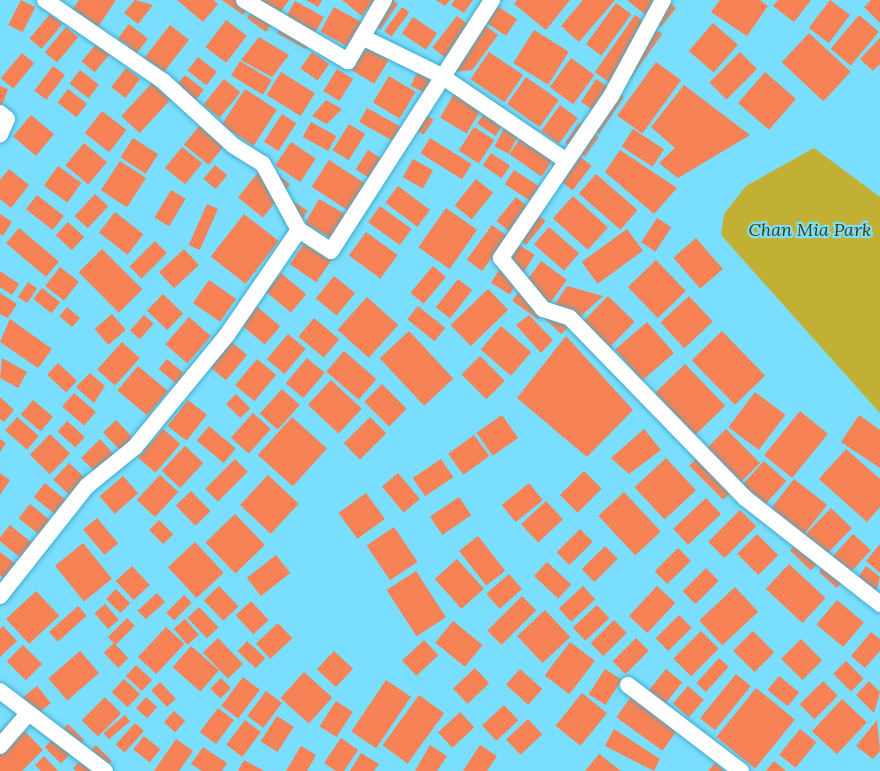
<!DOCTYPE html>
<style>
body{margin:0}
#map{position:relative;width:880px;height:771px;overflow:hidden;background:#7adefe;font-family:Lora,serif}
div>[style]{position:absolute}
.green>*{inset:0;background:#c2b034}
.building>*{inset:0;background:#f68256;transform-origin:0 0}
.roads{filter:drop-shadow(0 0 2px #42aac9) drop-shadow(0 0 2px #42aac9)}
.minor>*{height:16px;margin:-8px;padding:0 8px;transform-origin:8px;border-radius:8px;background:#fff}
span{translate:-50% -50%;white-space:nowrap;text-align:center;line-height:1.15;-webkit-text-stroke:4.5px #7adefe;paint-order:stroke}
.park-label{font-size:18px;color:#433b00;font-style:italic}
</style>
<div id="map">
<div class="green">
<i style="clip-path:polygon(814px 148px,880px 197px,880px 413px,721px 235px,724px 214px,746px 186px)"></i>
</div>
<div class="building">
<i style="left:21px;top:0;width:16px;height:28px;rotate:27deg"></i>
<i style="clip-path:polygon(79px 0,116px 0,96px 30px,70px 13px)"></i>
<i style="clip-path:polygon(135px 0,153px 5px,138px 24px,124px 13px)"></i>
<i style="clip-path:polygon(177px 0,213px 0,218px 4px,203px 22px)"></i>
<i style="clip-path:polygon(222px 0,253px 0,243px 15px)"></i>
<i style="clip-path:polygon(260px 0,289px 0,266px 32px,247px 18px)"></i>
<i style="clip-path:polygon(306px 0,322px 0,318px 7px)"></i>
<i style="clip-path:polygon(342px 0,374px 0,362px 16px)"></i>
<i style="left:392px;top:0;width:7px;height:31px;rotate:34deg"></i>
<i style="clip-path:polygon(436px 0,450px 0,445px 6px)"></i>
<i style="clip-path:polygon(455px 0,473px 0,464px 13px,451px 5px)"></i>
<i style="clip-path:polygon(517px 0,570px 0,546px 30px,514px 4px)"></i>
<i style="clip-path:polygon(583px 0,615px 0,579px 42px,561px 26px)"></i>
<i style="clip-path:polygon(627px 0,666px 0,676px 8px,661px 27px)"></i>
<i style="clip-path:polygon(720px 0,760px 0,768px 6px,747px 36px,711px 12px)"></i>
<i style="clip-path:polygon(778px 0,811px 0,794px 22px,773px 6px)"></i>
<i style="left:830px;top:0;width:25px;height:35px;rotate:37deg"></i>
<i style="clip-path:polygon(871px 0,880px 0,880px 23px,864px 7px)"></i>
<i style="left:295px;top:1px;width:33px;height:37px;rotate:29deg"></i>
<i style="left:493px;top:3px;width:29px;height:20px;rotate:34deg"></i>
<i style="left:616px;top:3px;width:19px;height:51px;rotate:36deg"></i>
<i style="left:334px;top:7px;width:35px;height:28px;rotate:29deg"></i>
<i style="left:402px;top:7px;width:9px;height:30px;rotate:36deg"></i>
<i style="left:50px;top:14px;width:16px;height:32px;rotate:40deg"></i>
<i style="left:635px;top:15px;width:33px;height:70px;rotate:35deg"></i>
<i style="left:859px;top:15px;width:26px;height:44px;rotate:40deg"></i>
<i style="left:457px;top:16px;width:16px;height:40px;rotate:38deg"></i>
<i style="left:413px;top:17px;width:29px;height:20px;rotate:34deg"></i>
<i style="left:226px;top:20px;width:26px;height:34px;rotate:37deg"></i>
<i style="clip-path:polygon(482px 23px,498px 35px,472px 70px,455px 72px)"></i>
<i style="left:713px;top:23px;width:33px;height:37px;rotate:41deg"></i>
<i style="left:129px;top:24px;width:24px;height:18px;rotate:38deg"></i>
<i style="left:170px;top:25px;width:24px;height:43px;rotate:38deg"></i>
<i style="left:66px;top:27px;width:16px;height:33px;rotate:40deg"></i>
<i style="left:534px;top:30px;width:41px;height:39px;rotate:32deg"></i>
<i style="left:809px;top:33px;width:57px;height:40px;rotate:43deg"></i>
<i style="clip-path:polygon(259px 37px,289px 55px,272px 77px,241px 60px)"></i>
<i style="clip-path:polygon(880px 38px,880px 64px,873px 71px,860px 59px)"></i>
<i style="left:369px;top:42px;width:26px;height:33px;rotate:31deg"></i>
<i style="left:97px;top:43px;width:17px;height:24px;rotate:40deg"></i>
<i style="left:312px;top:52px;width:21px;height:20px;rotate:35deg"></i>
<i style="left:489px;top:52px;width:41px;height:33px;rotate:34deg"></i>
<i style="left:740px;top:52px;width:24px;height:43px;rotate:45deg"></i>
<i style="left:22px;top:53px;width:16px;height:33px;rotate:40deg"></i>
<i style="left:198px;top:57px;width:24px;height:17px;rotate:38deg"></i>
<i style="left:571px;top:58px;width:29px;height:36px;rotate:36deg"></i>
<i style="left:240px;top:61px;width:37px;height:17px;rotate:31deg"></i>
<i style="left:656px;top:62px;width:31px;height:66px;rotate:36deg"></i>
<i style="left:53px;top:66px;width:15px;height:31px;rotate:37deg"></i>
<i style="left:420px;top:66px;width:29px;height:22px;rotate:25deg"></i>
<i style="left:126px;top:68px;width:18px;height:24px;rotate:38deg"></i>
<i style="left:337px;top:69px;width:19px;height:26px;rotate:32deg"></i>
<i style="left:80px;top:70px;width:24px;height:17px;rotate:38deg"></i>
<i style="left:281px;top:72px;width:40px;height:27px;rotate:32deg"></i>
<i style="left:765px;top:72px;width:41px;height:41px;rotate:41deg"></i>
<i style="left:185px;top:75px;width:24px;height:16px;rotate:38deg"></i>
<i style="left:389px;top:76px;width:31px;height:31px;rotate:31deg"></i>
<i style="left:526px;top:77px;width:40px;height:33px;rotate:35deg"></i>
<i style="left:224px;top:79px;width:21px;height:33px;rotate:39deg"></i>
<i style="clip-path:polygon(596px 79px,624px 97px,599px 134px,582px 123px,592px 109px,581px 102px)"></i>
<i style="left:152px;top:83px;width:25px;height:45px;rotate:43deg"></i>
<i style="clip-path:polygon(684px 85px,750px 135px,678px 178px,659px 163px,675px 148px,651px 127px)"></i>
<i style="clip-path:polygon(0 86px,8px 89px,0 111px)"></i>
<i style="left:68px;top:89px;width:24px;height:17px;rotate:38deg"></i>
<i style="left:245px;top:89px;width:38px;height:43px;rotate:33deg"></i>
<i style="left:456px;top:91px;width:31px;height:31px;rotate:31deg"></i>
<i style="clip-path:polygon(326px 100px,342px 109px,327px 124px,312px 116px)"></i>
<i style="left:560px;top:105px;width:22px;height:32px;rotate:36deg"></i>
<i style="left:367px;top:108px;width:38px;height:16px;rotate:29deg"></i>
<i style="left:102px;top:111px;width:31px;height:28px;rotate:38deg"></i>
<i style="left:422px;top:112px;width:14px;height:18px;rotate:34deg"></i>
<i style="left:485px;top:112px;width:22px;height:14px;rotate:34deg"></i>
<i style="left:282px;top:114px;width:17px;height:33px;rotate:33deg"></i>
<i style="left:31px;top:115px;width:30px;height:28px;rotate:40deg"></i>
<i style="left:311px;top:122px;width:29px;height:17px;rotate:29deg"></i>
<i style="left:579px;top:123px;width:24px;height:24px;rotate:35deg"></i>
<i style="left:349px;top:124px;width:19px;height:31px;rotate:32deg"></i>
<i style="left:199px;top:126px;width:32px;height:24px;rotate:39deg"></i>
<i style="left:505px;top:126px;width:16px;height:23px;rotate:27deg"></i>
<i style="left:474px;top:127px;width:24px;height:28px;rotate:33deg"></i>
<i style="left:633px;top:129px;width:37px;height:21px;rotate:33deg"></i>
<i style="left:522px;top:136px;width:39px;height:22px;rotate:35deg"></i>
<i style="left:133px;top:138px;width:30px;height:23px;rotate:33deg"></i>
<i style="left:430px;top:138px;width:49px;height:18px;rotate:32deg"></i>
<i style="left:291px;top:142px;width:30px;height:28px;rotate:34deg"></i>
<i style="left:84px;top:143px;width:30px;height:29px;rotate:40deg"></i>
<i style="left:182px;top:147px;width:26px;height:27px;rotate:39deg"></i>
<i style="left:368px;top:150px;width:15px;height:23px;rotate:32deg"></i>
<i style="clip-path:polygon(620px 150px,677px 188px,654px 214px,605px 172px)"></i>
<i style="left:491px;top:153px;width:23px;height:15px;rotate:34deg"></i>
<i style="left:579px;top:156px;width:16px;height:31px;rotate:38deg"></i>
<i style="left:413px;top:159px;width:23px;height:21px;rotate:29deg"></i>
<i style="left:329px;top:160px;width:44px;height:32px;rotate:33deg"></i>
<i style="left:120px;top:161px;width:31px;height:35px;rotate:33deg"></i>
<i style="left:265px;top:164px;width:32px;height:43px;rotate:39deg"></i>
<i style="left:215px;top:165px;width:16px;height:18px;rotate:40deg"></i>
<i style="left:58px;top:166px;width:29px;height:24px;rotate:36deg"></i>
<i style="clip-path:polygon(9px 169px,29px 185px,11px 208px,0 199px,0 180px)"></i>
<i style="left:514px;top:170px;width:30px;height:17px;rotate:33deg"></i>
<i style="left:596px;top:174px;width:55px;height:26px;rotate:41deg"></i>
<i style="left:476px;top:179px;width:22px;height:34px;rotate:39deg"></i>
<i style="left:398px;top:186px;width:40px;height:21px;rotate:37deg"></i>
<i style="left:171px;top:190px;width:17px;height:32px;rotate:31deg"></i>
<i style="left:95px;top:194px;width:18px;height:30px;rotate:43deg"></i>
<i style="left:37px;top:195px;width:34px;height:18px;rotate:38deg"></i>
<i style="left:573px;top:196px;width:47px;height:30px;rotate:42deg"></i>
<i style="left:516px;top:197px;width:38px;height:31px;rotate:39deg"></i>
<i style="left:319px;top:199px;width:32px;height:28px;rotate:30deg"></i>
<i style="left:292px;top:200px;width:19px;height:20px;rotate:35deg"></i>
<i style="left:207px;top:204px;width:12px;height:45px;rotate:24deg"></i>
<i style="left:380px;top:206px;width:39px;height:20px;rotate:36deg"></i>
<i style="left:446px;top:208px;width:38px;height:48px;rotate:35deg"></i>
<i style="left:115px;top:212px;width:36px;height:26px;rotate:38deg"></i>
<i style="clip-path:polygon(0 214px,12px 222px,3px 236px,0 234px)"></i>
<i style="left:244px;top:214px;width:44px;height:54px;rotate:38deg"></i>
<i style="left:657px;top:218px;width:17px;height:29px;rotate:33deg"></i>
<i style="left:68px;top:222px;width:22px;height:18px;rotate:43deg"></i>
<i style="left:492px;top:225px;width:19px;height:43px;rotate:36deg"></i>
<i style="left:549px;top:227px;width:40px;height:23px;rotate:41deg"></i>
<i style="left:19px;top:228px;width:52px;height:20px;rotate:40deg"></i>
<i style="left:627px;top:229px;width:27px;height:56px;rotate:54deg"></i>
<i style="left:366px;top:232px;width:39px;height:29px;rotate:36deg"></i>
<i style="left:696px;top:238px;width:41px;height:30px;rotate:49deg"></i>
<i style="left:155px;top:241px;width:17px;height:36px;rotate:45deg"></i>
<i style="left:306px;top:241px;width:32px;height:28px;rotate:35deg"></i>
<i style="left:516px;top:243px;width:22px;height:47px;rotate:32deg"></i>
<i style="left:102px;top:249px;width:57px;height:33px;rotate:45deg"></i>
<i style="left:184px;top:249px;width:22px;height:34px;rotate:47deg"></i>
<i style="left:656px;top:260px;width:43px;height:39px;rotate:46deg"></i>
<i style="left:541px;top:261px;width:32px;height:49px;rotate:36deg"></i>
<i style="left:433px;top:266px;width:17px;height:35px;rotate:40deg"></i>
<i style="left:60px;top:267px;width:24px;height:24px;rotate:38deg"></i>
<i style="clip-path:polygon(0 271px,19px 284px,12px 295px,0 287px)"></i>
<i style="left:281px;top:273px;width:33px;height:24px;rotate:40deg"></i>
<i style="left:334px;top:276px;width:27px;height:29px;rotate:39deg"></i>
<i style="left:458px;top:279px;width:18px;height:36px;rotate:38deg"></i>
<i style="left:209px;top:280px;width:33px;height:28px;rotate:35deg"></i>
<i style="left:28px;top:282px;width:11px;height:18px;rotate:34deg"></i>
<i style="clip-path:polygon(567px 286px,603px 296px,561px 334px,545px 319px)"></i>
<i style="left:42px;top:288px;width:23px;height:14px;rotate:38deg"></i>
<i style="left:488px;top:289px;width:29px;height:52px;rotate:46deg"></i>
<i style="clip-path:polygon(0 293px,17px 304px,8px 318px,0 314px)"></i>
<i style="left:163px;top:294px;width:28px;height:23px;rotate:44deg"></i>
<i style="left:608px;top:296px;width:37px;height:38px;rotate:44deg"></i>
<i style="left:689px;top:296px;width:35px;height:39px;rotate:47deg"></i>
<i style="left:367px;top:297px;width:42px;height:44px;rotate:42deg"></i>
<i style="left:255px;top:305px;width:33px;height:24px;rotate:40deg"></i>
<i style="left:418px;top:306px;width:35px;height:17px;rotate:39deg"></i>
<i style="left:67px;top:307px;width:17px;height:12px;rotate:40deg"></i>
<i style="left:112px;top:314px;width:21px;height:23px;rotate:49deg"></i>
<i style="left:144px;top:315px;width:13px;height:21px;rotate:42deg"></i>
<i style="clip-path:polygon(529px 315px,553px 340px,541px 353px,516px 325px)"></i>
<i style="left:189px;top:317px;width:29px;height:36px;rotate:41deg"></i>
<i style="left:314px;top:318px;width:33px;height:24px;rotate:40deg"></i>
<i style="clip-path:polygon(10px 319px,52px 349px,38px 368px,0 342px)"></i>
<i style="left:647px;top:322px;width:41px;height:42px;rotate:49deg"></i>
<i style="left:501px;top:326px;width:40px;height:31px;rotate:41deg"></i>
<i style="left:409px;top:331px;width:65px;height:40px;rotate:47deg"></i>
<i style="left:722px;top:331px;width:62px;height:42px;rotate:46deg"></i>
<i style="left:288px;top:334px;width:23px;height:33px;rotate:40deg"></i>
<i style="clip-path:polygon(566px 336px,633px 410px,587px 457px,517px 398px)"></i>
<i style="left:228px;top:339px;width:25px;height:33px;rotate:40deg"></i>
<i style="left:122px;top:342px;width:24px;height:37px;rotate:42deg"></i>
<i style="left:344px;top:351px;width:43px;height:27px;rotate:41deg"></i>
<i style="left:480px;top:356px;width:35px;height:26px;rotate:45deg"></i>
<i style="clip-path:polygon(2px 358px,27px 372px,18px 388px,0 378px)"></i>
<i style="left:307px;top:358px;width:23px;height:33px;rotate:40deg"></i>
<i style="left:167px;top:359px;width:25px;height:13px;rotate:40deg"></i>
<i style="left:257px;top:359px;width:25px;height:34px;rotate:40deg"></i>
<i style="left:58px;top:363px;width:26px;height:16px;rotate:43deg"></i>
<i style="left:685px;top:364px;width:58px;height:42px;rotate:46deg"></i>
<i style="left:138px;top:366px;width:39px;height:32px;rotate:40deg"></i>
<i style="clip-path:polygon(90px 373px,105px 386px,94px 403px,76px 387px)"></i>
<i style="left:331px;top:380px;width:42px;height:34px;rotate:43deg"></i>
<i style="left:382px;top:384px;width:35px;height:25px;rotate:45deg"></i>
<i style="left:282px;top:389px;width:24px;height:33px;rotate:42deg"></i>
<i style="left:755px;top:392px;width:38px;height:44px;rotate:37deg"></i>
<i style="left:74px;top:393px;width:29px;height:18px;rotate:41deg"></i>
<i style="left:236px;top:394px;width:20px;height:14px;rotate:45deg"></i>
<i style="clip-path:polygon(0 397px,14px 410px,4px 422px,0 419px)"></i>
<i style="left:33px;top:400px;width:26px;height:19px;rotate:40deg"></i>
<i style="left:188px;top:400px;width:24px;height:33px;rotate:38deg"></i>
<i style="left:800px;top:411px;width:36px;height:57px;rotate:39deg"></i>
<i style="left:253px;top:413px;width:24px;height:33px;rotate:42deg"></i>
<i style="left:502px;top:415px;width:28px;height:31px;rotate:55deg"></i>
<i style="clip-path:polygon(859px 415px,880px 430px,880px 468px,841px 442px)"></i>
<i style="left:17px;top:417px;width:29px;height:18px;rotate:41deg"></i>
<i style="left:292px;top:417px;width:47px;height:51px;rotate:42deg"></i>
<i style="left:370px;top:417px;width:23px;height:37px;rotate:45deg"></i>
<i style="left:116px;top:420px;width:28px;height:18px;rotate:46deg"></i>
<i style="left:67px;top:421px;width:24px;height:14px;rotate:42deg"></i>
<i style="left:209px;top:426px;width:35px;height:19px;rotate:40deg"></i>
<i style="left:163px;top:429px;width:23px;height:38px;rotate:41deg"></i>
<i style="clip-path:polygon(644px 429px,661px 450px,629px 474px,611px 458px)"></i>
<i style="left:726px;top:429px;width:48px;height:52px;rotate:45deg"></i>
<i style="left:50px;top:434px;width:28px;height:29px;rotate:44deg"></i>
<i style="left:474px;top:435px;width:26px;height:32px;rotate:54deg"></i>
<i style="clip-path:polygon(0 439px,6px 443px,0 452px)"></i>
<i style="clip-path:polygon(100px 439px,117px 458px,98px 474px,81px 458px)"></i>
<i style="left:185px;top:446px;width:25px;height:34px;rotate:43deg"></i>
<i style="clip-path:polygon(846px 449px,880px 479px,880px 507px,867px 522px,819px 479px)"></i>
<i style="left:666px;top:458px;width:44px;height:43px;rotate:47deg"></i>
<i style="left:235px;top:459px;width:18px;height:42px;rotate:45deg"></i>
<i style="left:441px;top:459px;width:22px;height:34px;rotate:56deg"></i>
<i style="left:764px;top:461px;width:30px;height:35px;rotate:42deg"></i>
<i style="left:69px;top:463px;width:26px;height:23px;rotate:43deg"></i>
<i style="left:584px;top:471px;width:25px;height:34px;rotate:45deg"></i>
<i style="clip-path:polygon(0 473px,10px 480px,0 495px)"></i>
<i style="left:398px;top:473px;width:34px;height:21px;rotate:50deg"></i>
<i style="left:160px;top:475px;width:25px;height:34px;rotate:43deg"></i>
<i style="left:268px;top:475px;width:42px;height:41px;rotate:43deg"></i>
<i style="left:123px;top:476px;width:23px;height:31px;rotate:49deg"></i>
<i style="left:794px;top:479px;width:42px;height:41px;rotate:38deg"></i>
<i style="left:45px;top:483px;width:32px;height:18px;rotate:39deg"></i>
<i style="left:529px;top:483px;width:22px;height:35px;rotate:51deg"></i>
<i style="left:191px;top:491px;width:28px;height:21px;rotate:46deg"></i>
<i style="left:624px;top:492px;width:54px;height:35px;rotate:47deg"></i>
<i style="left:366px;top:493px;width:32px;height:34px;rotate:54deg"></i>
<i style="left:459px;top:497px;width:22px;height:35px;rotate:56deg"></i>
<i style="left:706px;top:498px;width:22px;height:45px;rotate:47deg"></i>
<i style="left:546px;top:501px;width:25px;height:34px;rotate:47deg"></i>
<i style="left:30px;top:504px;width:32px;height:18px;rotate:39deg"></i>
<i style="left:831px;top:508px;width:29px;height:59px;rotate:44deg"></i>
<i style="left:740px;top:510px;width:23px;height:45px;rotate:45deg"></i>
<i style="left:235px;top:514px;width:43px;height:41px;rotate:46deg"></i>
<i style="left:97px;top:518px;width:33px;height:18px;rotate:50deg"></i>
<i style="left:159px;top:520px;width:20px;height:14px;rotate:45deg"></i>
<i style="left:10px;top:525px;width:32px;height:19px;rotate:39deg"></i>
<i style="left:394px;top:527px;width:42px;height:33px;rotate:56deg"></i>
<i style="left:580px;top:529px;width:18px;height:33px;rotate:45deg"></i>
<i style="left:757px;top:534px;width:30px;height:28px;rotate:45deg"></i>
<i style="left:853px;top:534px;width:24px;height:51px;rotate:42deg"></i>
<i style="left:478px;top:536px;width:44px;height:24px;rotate:52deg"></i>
<i style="left:195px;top:542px;width:42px;height:37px;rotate:47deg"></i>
<i style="left:83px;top:543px;width:46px;height:36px;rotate:51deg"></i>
<i style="clip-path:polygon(880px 544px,880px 573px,866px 561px)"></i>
<i style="left:605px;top:546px;width:18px;height:33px;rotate:45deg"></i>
<i style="left:678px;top:548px;width:18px;height:33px;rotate:45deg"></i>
<i style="clip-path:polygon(0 552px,17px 565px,6px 580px,0 575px)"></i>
<i style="left:276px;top:555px;width:23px;height:37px;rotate:52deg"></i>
<i style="left:457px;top:559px;width:40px;height:30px;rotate:48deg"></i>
<i style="left:547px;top:562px;width:33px;height:19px;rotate:43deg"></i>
<i style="left:789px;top:564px;width:50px;height:34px;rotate:43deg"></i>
<i style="left:132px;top:566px;width:26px;height:22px;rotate:47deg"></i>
<i style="clip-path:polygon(866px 566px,880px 577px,875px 597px,855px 582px)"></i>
<i style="left:706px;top:568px;width:18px;height:33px;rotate:45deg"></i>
<i style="left:416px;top:571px;width:55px;height:35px;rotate:57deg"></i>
<i style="left:509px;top:574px;width:20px;height:30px;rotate:49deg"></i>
<i style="left:219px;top:586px;width:28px;height:21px;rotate:46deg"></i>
<i style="left:583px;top:586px;width:18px;height:33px;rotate:47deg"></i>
<i style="left:657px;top:586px;width:25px;height:41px;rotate:43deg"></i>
<i style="left:735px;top:587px;width:34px;height:49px;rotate:47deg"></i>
<i style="left:116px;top:589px;width:20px;height:14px;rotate:45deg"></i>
<i style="left:36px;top:591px;width:34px;height:41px;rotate:47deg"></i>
<i style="left:157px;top:593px;width:12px;height:26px;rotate:48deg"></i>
<i style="left:184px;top:595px;width:11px;height:25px;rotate:45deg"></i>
<i style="left:522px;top:596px;width:20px;height:49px;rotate:45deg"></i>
<i style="left:837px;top:600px;width:35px;height:32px;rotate:40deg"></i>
<i style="left:251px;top:601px;width:26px;height:21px;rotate:47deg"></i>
<i style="left:105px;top:604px;width:21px;height:14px;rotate:49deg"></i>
<i style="left:597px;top:605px;width:18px;height:33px;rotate:47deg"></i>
<i style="left:78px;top:606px;width:13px;height:39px;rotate:48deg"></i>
<i style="left:199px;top:607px;width:28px;height:16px;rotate:46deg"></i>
<i style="left:545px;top:610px;width:37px;height:38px;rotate:47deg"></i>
<i style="left:679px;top:615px;width:18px;height:33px;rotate:45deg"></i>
<i style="left:127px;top:618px;width:11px;height:27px;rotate:45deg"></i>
<i style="left:185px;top:619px;width:21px;height:15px;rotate:49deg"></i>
<i style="left:614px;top:620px;width:18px;height:33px;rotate:45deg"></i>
<i style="left:453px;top:621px;width:38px;height:28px;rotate:39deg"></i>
<i style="left:278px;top:623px;width:21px;height:30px;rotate:47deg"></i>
<i style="clip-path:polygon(3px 626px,17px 641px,0 657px,0 629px)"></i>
<i style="left:166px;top:627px;width:25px;height:41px;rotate:43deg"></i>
<i style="left:701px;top:631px;width:25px;height:39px;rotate:45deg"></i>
<i style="left:753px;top:631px;width:30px;height:28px;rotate:45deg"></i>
<i style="clip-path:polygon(871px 632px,880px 639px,880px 651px,865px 668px,851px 656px)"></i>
<i style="left:218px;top:638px;width:36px;height:21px;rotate:46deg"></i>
<i style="left:636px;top:638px;width:18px;height:33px;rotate:45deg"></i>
<i style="left:801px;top:639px;width:30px;height:28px;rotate:45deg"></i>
<i style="left:424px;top:640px;width:21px;height:30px;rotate:47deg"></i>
<i style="left:247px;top:641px;width:25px;height:14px;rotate:43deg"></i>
<i style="left:570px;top:642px;width:31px;height:42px;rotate:37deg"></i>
<i style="left:114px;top:643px;width:21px;height:14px;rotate:47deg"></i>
<i style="left:23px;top:645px;width:27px;height:23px;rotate:45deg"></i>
<i style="left:191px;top:646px;width:37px;height:28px;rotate:41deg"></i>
<i style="left:80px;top:651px;width:29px;height:42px;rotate:49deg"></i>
<i style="left:334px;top:651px;width:26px;height:25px;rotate:43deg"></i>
<i style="left:719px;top:658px;width:13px;height:34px;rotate:42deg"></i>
<i style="left:846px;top:661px;width:25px;height:18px;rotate:45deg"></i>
<i style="left:136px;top:665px;width:22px;height:15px;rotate:43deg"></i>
<i style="left:475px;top:668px;width:21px;height:30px;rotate:47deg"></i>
<i style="left:520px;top:669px;width:30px;height:21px;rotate:42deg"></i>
<i style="left:605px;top:669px;width:20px;height:30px;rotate:33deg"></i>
<i style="left:666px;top:669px;width:21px;height:34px;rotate:39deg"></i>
<i style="left:304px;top:672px;width:38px;height:35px;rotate:42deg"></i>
<i style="left:736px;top:674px;width:19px;height:57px;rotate:39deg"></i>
<i style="left:779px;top:676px;width:26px;height:18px;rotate:39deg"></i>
<i style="left:243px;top:677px;width:21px;height:36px;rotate:37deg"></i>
<i style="left:221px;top:678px;width:14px;height:15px;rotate:45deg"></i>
<i style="left:124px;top:679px;width:22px;height:18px;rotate:43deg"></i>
<i style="left:386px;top:680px;width:30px;height:62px;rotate:34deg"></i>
<i style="left:823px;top:681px;width:21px;height:33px;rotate:45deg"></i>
<i style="clip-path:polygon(869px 681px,880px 692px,874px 713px,856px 695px)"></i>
<i style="left:160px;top:682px;width:23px;height:12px;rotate:47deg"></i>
<i style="left:37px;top:686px;width:22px;height:18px;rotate:51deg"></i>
<i style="left:688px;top:686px;width:21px;height:23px;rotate:41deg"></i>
<i style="left:756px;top:688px;width:50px;height:63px;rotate:39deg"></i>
<i style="left:266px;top:691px;width:20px;height:31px;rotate:37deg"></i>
<i style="left:582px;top:693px;width:32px;height:42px;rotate:39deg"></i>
<i style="left:419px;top:695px;width:31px;height:62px;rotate:36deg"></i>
<i style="left:105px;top:697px;width:23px;height:33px;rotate:45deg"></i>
<i style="left:146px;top:697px;width:15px;height:15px;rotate:42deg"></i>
<i style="left:631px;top:697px;width:57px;height:25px;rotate:36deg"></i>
<i style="left:842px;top:699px;width:34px;height:44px;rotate:43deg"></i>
<i style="left:336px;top:701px;width:20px;height:30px;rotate:33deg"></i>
<i style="left:504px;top:705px;width:21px;height:30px;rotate:47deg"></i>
<i style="left:218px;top:708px;width:20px;height:30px;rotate:37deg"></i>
<i style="left:174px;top:711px;width:15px;height:15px;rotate:42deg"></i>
<i style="left:460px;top:712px;width:21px;height:30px;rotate:47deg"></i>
<i style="left:125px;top:715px;width:8px;height:28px;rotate:50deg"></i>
<i style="left:277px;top:716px;width:20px;height:30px;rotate:33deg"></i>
<i style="clip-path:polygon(13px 719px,43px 750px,22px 771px,0 771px,0 732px)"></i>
<i style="left:528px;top:719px;width:21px;height:30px;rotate:47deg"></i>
<i style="left:245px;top:720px;width:20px;height:31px;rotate:37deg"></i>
<i style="clip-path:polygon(877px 720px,880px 751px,873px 759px,856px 746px)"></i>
<i style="left:135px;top:723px;width:12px;height:29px;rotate:42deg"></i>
<i style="left:68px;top:724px;width:23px;height:33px;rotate:45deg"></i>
<i style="clip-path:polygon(614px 729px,660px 759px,654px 771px,605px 746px)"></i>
<i style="left:800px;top:729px;width:21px;height:33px;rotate:39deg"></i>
<i style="left:144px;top:736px;width:21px;height:17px;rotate:39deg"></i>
<i style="clip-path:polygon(341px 738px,358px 750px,344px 771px,336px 771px,324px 763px)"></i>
<i style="clip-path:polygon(176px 739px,193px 751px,179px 771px,154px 771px)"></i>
<i style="clip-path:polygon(96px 745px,112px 761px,102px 771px,76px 771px,73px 768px)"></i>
<i style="clip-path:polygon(430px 745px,447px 756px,437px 771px,415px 771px)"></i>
<i style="clip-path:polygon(480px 745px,497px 756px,487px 771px,463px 771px)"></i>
<i style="clip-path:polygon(301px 746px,316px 755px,307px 771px,286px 771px)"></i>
<i style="clip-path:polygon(203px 747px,227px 763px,222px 771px,202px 771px,191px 764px)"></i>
<i style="clip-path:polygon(361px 753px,379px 764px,374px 771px,350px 771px)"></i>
<i style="clip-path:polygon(599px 754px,621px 771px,585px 771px)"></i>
<i style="clip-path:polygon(44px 756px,58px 771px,41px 771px,35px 765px)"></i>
<i style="clip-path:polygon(244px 760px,264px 771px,238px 771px)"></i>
<i style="clip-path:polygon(774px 761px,786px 771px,766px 771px)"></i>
<i style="clip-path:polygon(715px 763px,724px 771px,708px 771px)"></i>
</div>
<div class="roads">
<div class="minor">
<i style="left:45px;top:0;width:143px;rotate:34.5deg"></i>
<i style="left:163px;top:81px;width:96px;rotate:42.5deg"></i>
<i style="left:234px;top:146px;width:34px;rotate:32deg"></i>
<i style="left:263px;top:164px;width:75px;rotate:61.4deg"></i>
<i style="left:299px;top:230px;width:38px;rotate:33deg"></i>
<i style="left:331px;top:251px;width:298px;rotate:-57.3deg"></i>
<i style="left:244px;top:0;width:121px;rotate:30.4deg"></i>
<i style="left:348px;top:61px;width:71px;rotate:-59.5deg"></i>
<i style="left:663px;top:0;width:109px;rotate:118.4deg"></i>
<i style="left:611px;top:96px;width:196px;rotate:124.2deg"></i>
<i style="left:501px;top:258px;width:66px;rotate:50.5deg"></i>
<i style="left:543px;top:309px;width:28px;rotate:18deg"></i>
<i style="left:570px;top:318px;width:251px;rotate:45.8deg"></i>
<i style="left:745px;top:498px;width:172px;rotate:38.1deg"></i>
<i style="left:362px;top:37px;width:87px;rotate:26deg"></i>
<i style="left:440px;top:75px;width:151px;rotate:34.2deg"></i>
<i style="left:0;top:113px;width:9px;rotate:41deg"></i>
<i style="left:7px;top:119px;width:17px;rotate:114deg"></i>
<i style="left:0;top:596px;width:140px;rotate:-51.7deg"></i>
<i style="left:87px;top:486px;width:62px;rotate:-39.1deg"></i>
<i style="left:135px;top:447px;width:145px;rotate:-50.6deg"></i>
<i style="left:227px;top:335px;width:127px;rotate:-55.6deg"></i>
<i style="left:628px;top:685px;width:142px;rotate:37.3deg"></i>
<i style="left:0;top:691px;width:132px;rotate:37.3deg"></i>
<i style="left:0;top:746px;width:41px;rotate:-48.9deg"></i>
</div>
</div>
<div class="park-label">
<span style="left:810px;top:230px">Chan Mia Park</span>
</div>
</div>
